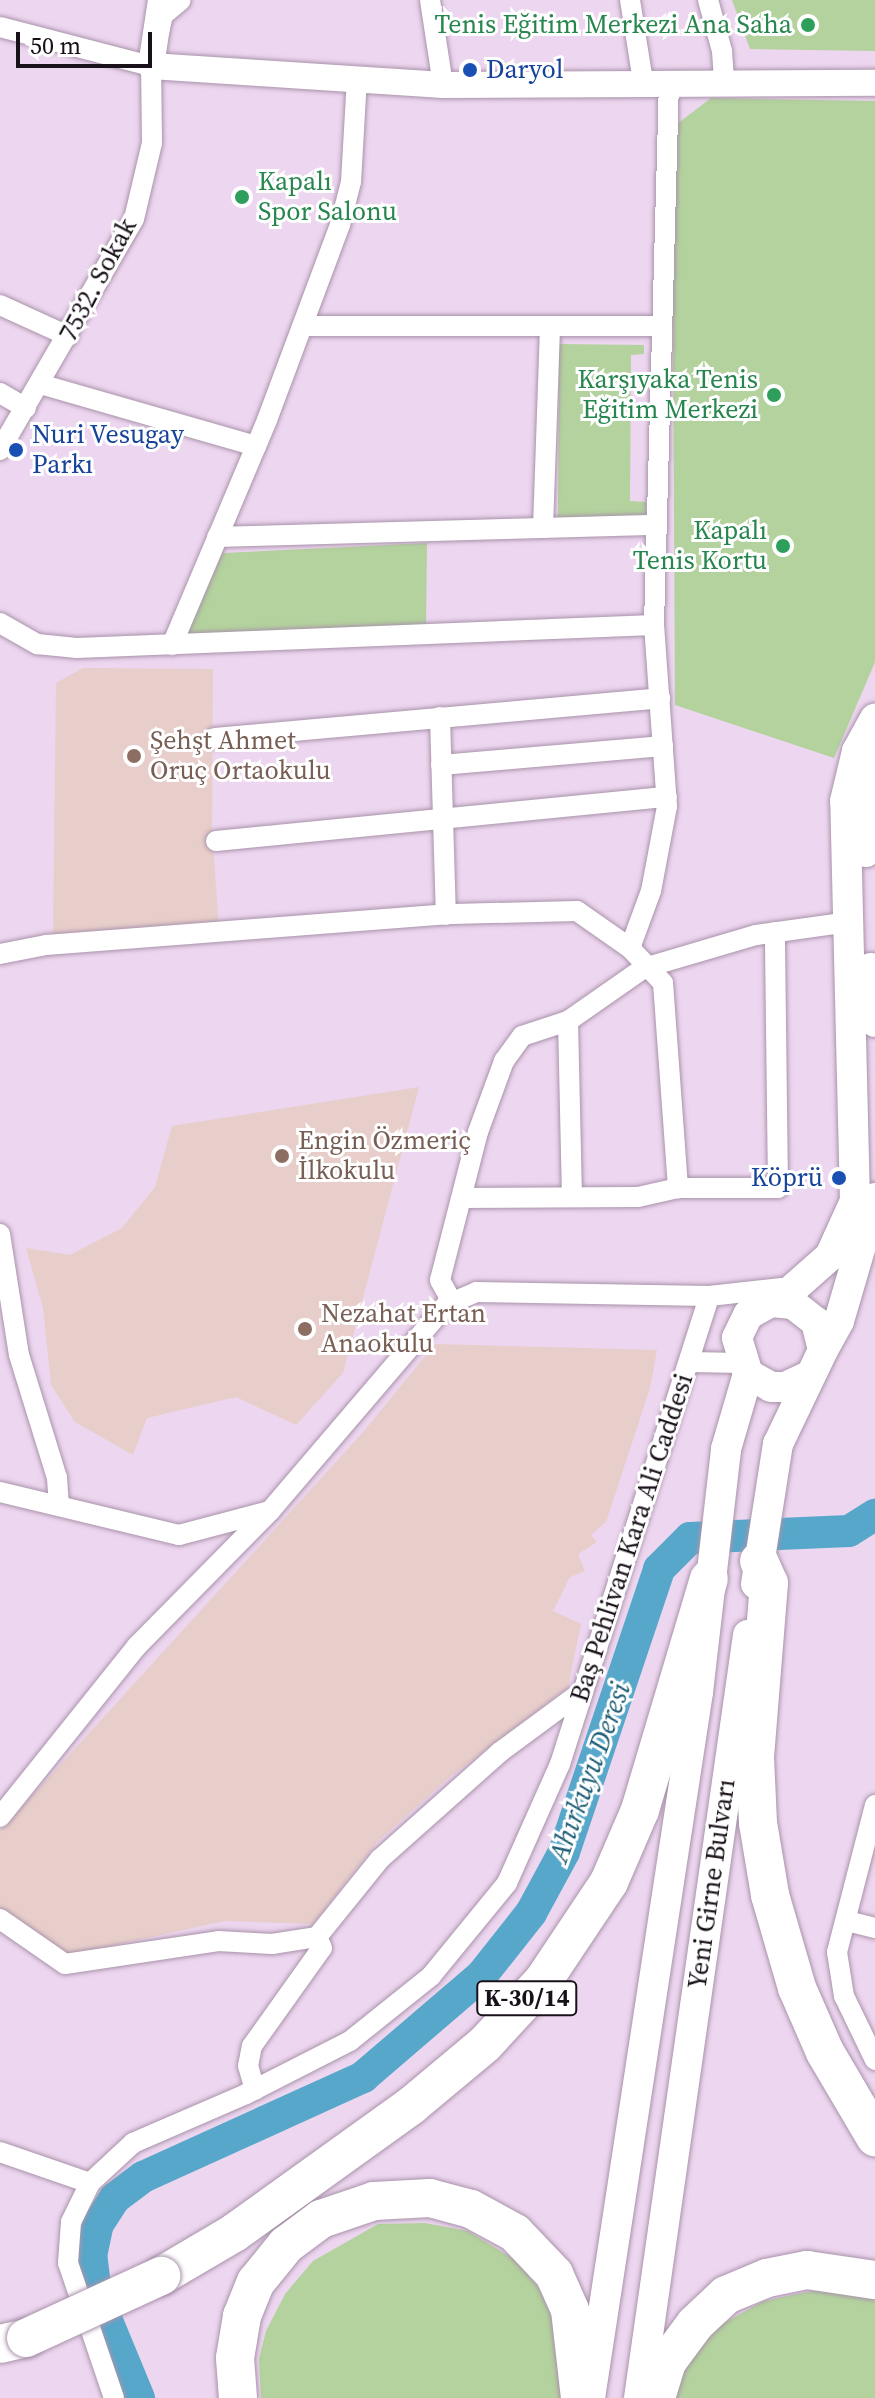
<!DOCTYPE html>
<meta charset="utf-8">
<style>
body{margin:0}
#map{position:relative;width:875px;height:2398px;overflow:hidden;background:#edd6ef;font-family:"Source Serif 4",serif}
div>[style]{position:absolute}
.education>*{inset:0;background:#e8ceca}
.green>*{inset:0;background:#b3d29d}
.river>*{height:32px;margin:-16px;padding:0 16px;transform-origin:16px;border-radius:16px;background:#56a7ca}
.roads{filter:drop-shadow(0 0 2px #a993ab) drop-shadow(0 0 2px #a993ab)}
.minor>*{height:20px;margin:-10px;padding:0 10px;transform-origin:10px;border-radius:10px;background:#fff}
.tertiary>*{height:26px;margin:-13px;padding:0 13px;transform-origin:13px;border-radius:13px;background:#fff}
.secondary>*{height:30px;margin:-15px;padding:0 15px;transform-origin:15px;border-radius:15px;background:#fff}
.motorway>*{height:38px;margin:-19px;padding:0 19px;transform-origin:19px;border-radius:19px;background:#fff}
.bridges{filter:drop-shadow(0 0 2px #a993ab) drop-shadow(0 0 2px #a993ab)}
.motorway-bridge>*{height:38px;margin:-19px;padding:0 19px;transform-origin:19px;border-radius:19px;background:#fff}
.dots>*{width:22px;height:22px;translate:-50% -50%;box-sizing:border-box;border:4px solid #fff;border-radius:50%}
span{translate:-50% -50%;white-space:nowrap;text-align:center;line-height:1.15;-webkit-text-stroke:6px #fff;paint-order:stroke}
.shield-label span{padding:2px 6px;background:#fff;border:2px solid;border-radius:6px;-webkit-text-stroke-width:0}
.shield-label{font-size:24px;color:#191119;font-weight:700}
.leisure-label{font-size:26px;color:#27864d}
.right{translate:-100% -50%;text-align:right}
.left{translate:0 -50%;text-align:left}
.transit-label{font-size:26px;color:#164399}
.street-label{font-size:26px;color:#191119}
.education-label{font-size:26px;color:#785e54}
.water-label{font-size:28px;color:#1d5d75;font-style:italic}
.scale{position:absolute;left:16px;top:32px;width:136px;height:36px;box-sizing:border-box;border:4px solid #191119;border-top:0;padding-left:10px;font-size:24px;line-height:28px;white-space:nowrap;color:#191119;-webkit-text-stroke:6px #fff;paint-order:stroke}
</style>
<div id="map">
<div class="education">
<i style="clip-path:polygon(83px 668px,213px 669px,212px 829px,219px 930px,53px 938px,56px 683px)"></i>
<i style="clip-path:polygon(419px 1087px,343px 1373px,296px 1425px,236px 1397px,147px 1418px,133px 1455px,75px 1422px,51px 1385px,43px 1308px,26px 1248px,70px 1255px,122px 1228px,155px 1187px,172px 1126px)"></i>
<i style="clip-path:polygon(435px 1344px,657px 1350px,650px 1388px,606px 1522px,591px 1535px,597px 1542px,578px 1554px,585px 1571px,570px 1577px,553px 1611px,581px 1624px,568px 1687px,451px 1776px,377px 1842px,313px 1924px,225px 1921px,59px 1957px,0 1908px,0 1831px,364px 1431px)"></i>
</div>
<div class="green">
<i style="clip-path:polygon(732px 0,875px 0,875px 51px,750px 49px)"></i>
<i style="clip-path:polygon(711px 98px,875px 101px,875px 662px,834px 758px,675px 705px,672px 128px)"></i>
<i style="clip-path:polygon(559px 344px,644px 345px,644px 354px,631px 355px,630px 501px,646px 502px,646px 517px,558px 517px)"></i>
<i style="clip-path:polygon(427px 543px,426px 627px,183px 637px,223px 553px)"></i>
<i style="clip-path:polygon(425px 2223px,468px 2231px,517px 2261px,552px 2305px,566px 2398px,261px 2398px,259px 2359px,266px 2331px,285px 2294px,313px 2261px,378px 2224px)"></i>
<i style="clip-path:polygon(811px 2291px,857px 2293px,875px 2301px,875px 2398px,671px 2398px,685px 2367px,720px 2325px,764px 2301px)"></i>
</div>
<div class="river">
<i style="left:139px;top:2398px;width:113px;rotate:-112.5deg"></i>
<i style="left:96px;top:2294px;width:38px;rotate:-97deg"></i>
<i style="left:91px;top:2256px;width:33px;rotate:-78deg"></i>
<i style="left:98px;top:2224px;width:31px;rotate:-57deg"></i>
<i style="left:115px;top:2198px;width:35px;rotate:-37deg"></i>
<i style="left:143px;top:2177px;width:242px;rotate:-24.4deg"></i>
<i style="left:363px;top:2077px;width:157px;rotate:-40.6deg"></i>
<i style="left:482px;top:1975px;width:79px;rotate:-51.7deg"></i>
<i style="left:531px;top:1913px;width:69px;rotate:-61.6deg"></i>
<i style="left:564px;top:1852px;width:299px;rotate:-71.4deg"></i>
<i style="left:659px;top:1569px;width:44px;rotate:-45deg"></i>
<i style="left:690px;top:1538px;width:159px;rotate:-2.5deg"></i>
<i style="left:849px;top:1531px;width:31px;rotate:-32deg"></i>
</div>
<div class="roads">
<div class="minor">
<i style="left:430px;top:0;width:86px;rotate:81.3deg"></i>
<i style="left:630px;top:0;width:82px;rotate:80.9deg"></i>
<i style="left:708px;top:0;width:53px;rotate:74.6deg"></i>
<i style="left:722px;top:51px;width:29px;rotate:86deg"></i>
<i style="left:0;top:27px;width:156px;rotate:14.5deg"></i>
<i style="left:0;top:305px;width:75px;rotate:24.5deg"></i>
<i style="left:304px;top:326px;width:358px"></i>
<i style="left:40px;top:384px;width:225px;rotate:16deg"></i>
<i style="left:0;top:393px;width:30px;rotate:30deg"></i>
<i style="left:0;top:450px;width:267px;rotate:-59.9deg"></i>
<i style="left:134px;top:219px;width:78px;rotate:-76.7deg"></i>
<i style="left:152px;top:143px;width:77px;rotate:-90.7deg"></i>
<i style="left:151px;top:66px;width:52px;rotate:-76.8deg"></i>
<i style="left:163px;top:15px;width:23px;rotate:-40deg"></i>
<i style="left:543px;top:528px;width:199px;rotate:-88deg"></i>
<i style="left:217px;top:537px;width:440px;rotate:-1.6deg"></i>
<i style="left:0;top:623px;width:43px;rotate:29.6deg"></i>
<i style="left:37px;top:644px;width:40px;rotate:5.7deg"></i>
<i style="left:77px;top:648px;width:577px;rotate:-2.28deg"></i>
<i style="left:172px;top:645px;width:244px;rotate:-67.1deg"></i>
<i style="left:267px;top:420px;width:208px;rotate:-69.5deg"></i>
<i style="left:340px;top:225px;width:44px;rotate:-75.7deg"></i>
<i style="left:351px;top:182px;width:103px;rotate:-86.7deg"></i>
<i style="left:440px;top:717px;width:198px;rotate:88.3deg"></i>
<i style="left:215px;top:738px;width:447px;rotate:-5.1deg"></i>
<i style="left:441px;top:765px;width:223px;rotate:-4.9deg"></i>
<i style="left:216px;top:841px;width:453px;rotate:-5.6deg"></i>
<i style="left:630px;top:948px;width:61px;rotate:-69.8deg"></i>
<i style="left:651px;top:891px;width:86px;rotate:-79.3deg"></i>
<i style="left:667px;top:806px;width:181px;rotate:-94.1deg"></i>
<i style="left:654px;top:625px;width:544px;rotate:-88.42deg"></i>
<i style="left:0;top:954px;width:47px;rotate:-11.1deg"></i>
<i style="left:46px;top:945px;width:408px;rotate:-4.4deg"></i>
<i style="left:453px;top:914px;width:124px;rotate:-1.4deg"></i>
<i style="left:577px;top:911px;width:65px;rotate:34.9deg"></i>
<i style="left:630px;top:948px;width:48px;rotate:46.7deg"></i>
<i style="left:663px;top:983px;width:206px;rotate:85.8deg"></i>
<i style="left:568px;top:1021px;width:176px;rotate:88.7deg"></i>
<i style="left:462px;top:1198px;width:176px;rotate:-0.3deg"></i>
<i style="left:638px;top:1197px;width:41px;rotate:-12.7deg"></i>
<i style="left:678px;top:1188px;width:100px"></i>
<i style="left:778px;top:1188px;width:256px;rotate:-90.7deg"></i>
<i style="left:0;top:1234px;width:122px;rotate:81.1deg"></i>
<i style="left:19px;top:1355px;width:129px;rotate:72.8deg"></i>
<i style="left:57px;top:1478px;width:28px;rotate:86deg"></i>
<i style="left:452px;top:1302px;width:25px;rotate:-119deg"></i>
<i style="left:440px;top:1280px;width:153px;rotate:-75.6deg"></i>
<i style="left:478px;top:1132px;width:76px;rotate:-69.9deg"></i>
<i style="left:504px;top:1061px;width:31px;rotate:-54deg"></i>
<i style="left:522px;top:1036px;width:48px;rotate:-18.1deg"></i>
<i style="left:568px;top:1021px;width:93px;rotate:-34.9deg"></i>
<i style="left:644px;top:968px;width:117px;rotate:-16.4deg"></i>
<i style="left:756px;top:935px;width:95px;rotate:-7.9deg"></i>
<i style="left:689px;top:1362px;width:52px;rotate:1.1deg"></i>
<i style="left:0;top:1492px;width:184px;rotate:13.5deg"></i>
<i style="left:179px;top:1535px;width:94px;rotate:-14.8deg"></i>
<i style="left:875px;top:1805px;width:152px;rotate:104.5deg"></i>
<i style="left:837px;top:1952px;width:45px;rotate:81deg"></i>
<i style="left:844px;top:1996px;width:71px;rotate:64.2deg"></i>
<i style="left:0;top:1817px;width:219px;rotate:-51.3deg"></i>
<i style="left:137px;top:1646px;width:190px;rotate:-45.4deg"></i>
<i style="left:270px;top:1511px;width:271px;rotate:-49.5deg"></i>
<i style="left:446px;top:1305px;width:33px;rotate:-23deg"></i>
<i style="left:476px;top:1292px;width:233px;rotate:1deg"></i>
<i style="left:709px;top:1296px;width:73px;rotate:-6.3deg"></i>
<i style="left:0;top:1919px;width:79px;rotate:34.7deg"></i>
<i style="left:65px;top:1964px;width:155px;rotate:-8.5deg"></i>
<i style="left:218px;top:1941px;width:54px;rotate:3.2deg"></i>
<i style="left:272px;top:1944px;width:46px;rotate:-8.8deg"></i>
<i style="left:317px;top:1937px;width:100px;rotate:-51.1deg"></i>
<i style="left:380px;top:1859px;width:161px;rotate:-41.7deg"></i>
<i style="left:500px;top:1752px;width:99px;rotate:-36.4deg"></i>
<i style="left:847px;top:1921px;width:29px;rotate:14deg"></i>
<i style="left:255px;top:2090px;width:25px;rotate:-106deg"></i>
<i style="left:248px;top:2066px;width:20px;rotate:-79deg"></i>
<i style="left:252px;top:2046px;width:120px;rotate:-54.5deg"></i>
<i style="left:322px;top:1948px;width:12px;rotate:-114deg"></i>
<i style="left:0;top:2152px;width:95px;rotate:19deg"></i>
<i style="left:114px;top:2398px;width:143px;rotate:-108.8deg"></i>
<i style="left:68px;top:2263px;width:41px;rotate:-85.8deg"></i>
<i style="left:71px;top:2222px;width:43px;rotate:-64deg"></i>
<i style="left:90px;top:2183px;width:59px;rotate:-42.9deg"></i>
<i style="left:133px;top:2143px;width:123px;rotate:-23.4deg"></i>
<i style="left:246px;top:2094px;width:117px;rotate:-27deg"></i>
<i style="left:350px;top:2041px;width:104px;rotate:-38.7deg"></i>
<i style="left:431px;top:1976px;width:120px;rotate:-50.7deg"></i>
<i style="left:507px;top:1883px;width:130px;rotate:-66deg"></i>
<i style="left:560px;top:1764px;width:491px;rotate:-72.3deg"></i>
</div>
<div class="tertiary">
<i style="left:161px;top:0;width:67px;rotate:98.6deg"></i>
<i style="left:151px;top:66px;width:293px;rotate:3.7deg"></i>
<i style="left:443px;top:85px;width:432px;rotate:-0.3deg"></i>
</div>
<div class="secondary">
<i style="left:866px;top:852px;width:73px;rotate:-89.2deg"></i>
<i style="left:867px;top:779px;width:17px;rotate:-62deg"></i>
<i style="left:871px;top:968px;width:54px;rotate:85.8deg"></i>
<i style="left:778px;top:1302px;width:69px;rotate:-41.5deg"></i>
<i style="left:830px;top:1256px;width:60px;rotate:-65.6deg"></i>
<i style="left:855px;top:1201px;width:400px;rotate:-91.4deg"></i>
<i style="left:845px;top:801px;width:51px;rotate:-76.5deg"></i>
<i style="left:857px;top:751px;width:37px;rotate:-61deg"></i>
<i style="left:823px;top:1350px;width:33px;rotate:-61deg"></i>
<i style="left:839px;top:1321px;width:128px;rotate:-73.7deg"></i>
<i style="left:756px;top:1584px;width:142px;rotate:-81.1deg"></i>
<i style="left:778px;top:1444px;width:104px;rotate:-64.4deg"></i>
<i style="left:823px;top:1350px;width:29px;rotate:-104deg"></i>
<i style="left:816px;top:1322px;width:29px;rotate:-142deg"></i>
<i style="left:793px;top:1304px;width:22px;rotate:-175deg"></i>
<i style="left:771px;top:1302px;width:26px;rotate:151deg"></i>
<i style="left:748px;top:1315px;width:25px;rotate:116deg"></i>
<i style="left:737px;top:1338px;width:38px;rotate:73deg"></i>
<i style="left:748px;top:1374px;width:26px;rotate:29deg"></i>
<i style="left:771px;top:1387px;width:14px"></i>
<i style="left:785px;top:1387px;width:26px;rotate:-25deg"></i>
<i style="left:590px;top:2398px;width:714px;rotate:-81.3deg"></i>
<i style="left:698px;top:1692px;width:245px;rotate:-83.4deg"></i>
<i style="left:726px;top:1449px;width:78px;rotate:-73.7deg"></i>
<i style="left:639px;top:2398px;width:771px;rotate:-81.87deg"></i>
</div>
<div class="motorway">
<i style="left:759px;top:1561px;width:24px;rotate:66deg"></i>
<i style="left:769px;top:1583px;width:175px;rotate:94.6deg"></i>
<i style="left:755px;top:1757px;width:66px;rotate:87.4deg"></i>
<i style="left:758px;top:1823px;width:73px;rotate:80.5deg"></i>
<i style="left:770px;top:1895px;width:97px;rotate:73.8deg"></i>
<i style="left:797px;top:1988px;width:70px;rotate:66.4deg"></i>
<i style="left:825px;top:2052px;width:99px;rotate:59.5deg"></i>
<i style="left:161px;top:2276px;width:85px;rotate:-30.5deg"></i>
<i style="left:234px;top:2233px;width:219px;rotate:-35.7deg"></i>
<i style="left:412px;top:2105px;width:95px;rotate:-39.9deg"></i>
<i style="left:485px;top:2044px;width:86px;rotate:-47.4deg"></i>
<i style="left:543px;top:1981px;width:119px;rotate:-56.3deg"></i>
<i style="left:609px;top:1882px;width:78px;rotate:-66.7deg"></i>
<i style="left:640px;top:1810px;width:241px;rotate:-73.4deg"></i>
<i style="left:0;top:2344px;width:27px;rotate:-13deg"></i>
<i style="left:238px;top:2398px;width:40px;rotate:-94.3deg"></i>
<i style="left:235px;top:2358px;width:43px;rotate:-80.5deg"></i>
<i style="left:242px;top:2316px;width:37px;rotate:-68deg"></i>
<i style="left:256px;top:2282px;width:48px;rotate:-51deg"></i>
<i style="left:286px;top:2245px;width:44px;rotate:-36.6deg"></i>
<i style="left:321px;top:2219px;width:56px;rotate:-18.8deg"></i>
<i style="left:374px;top:2201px;width:56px;rotate:-3.1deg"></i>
<i style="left:430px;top:2198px;width:42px;rotate:15deg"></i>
<i style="left:471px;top:2209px;width:50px;rotate:28.6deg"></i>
<i style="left:515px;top:2233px;width:57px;rotate:46.4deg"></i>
<i style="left:554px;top:2274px;width:39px;rotate:66deg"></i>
<i style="left:570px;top:2310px;width:89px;rotate:83.5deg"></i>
<i style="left:656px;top:2398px;width:38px;rotate:-73deg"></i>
<i style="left:667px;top:2362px;width:47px;rotate:-53.6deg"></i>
<i style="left:695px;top:2324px;width:42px;rotate:-43.1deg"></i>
<i style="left:726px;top:2295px;width:44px;rotate:-22.5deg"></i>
<i style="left:767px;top:2278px;width:41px;rotate:-11.3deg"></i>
<i style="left:807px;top:2270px;width:69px;rotate:8.4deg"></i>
</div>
</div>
<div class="bridges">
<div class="motorway-bridge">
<i style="left:26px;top:2338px;width:149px;rotate:-24.7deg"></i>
</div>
</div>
<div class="dots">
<i style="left:808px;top:25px;background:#2e9e5b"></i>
<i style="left:470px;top:70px;background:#1a4fb4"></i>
<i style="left:242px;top:197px;background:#2e9e5b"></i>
<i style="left:774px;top:395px;background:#2e9e5b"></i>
<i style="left:16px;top:450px;background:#1a4fb4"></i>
<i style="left:783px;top:546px;background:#2e9e5b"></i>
<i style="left:134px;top:756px;background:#8d6e63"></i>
<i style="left:282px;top:1156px;background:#8d6e63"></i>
<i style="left:839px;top:1178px;background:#1a4fb4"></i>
<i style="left:305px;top:1329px;background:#8d6e63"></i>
</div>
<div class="shield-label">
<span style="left:527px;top:1998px">K-30/14</span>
</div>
<div class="leisure-label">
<span class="right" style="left:792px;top:25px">Tenis Eğitim Merkezi Ana Saha</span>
<span class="left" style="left:258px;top:197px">Kapalı<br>Spor Salonu</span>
<span class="right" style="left:758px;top:395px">Karşıyaka Tenis<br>Eğitim Merkezi</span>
<span class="right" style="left:767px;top:546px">Kapalı<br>Tenis Kortu</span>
</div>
<div class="transit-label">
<span class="left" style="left:486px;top:70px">Daryol</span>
<span class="left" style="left:32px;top:450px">Nuri Vesugay<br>Parkı</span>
<span class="right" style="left:823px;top:1178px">Köprü</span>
</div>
<div class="street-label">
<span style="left:98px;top:280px;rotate:-62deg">7532. Sokak</span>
<span style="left:632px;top:1538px;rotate:-72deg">Baş Pehlivan Kara Ali Caddesi</span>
<span style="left:712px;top:1884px;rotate:-82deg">Yeni Girne Bulvarı</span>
</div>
<div class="education-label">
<span class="left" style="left:150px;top:756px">Şehşt Ahmet<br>Oruç Ortaokulu</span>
<span class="left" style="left:298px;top:1156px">Engin Özmeriç<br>İlkokulu</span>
<span class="left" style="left:321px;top:1329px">Nezahat Ertan<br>Anaokulu</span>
</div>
<div class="water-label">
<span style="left:589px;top:1772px;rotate:-70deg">Ahırkuyu Deresi</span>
</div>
<div class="scale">50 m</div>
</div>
